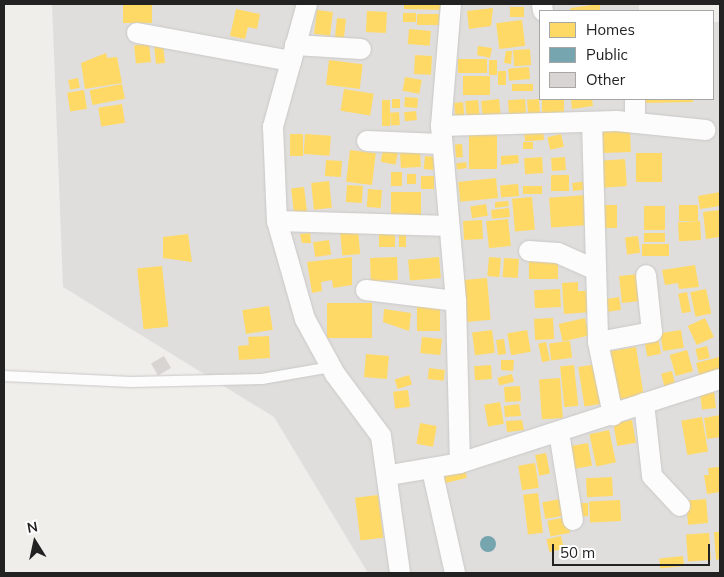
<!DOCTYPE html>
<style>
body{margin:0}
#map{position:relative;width:724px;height:577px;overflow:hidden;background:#f0eeeb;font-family:Mulish,sans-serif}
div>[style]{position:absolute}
.residential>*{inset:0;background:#dfdedc}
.homes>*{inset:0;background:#ffd966;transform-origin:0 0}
.public>*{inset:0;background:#76a5af}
.round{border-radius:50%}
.building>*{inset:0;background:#d7d4d2;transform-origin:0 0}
.roads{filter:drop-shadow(0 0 1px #c9c8c7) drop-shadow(0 0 1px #c9c8c7)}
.lane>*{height:10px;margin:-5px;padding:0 5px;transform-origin:5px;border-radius:5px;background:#fdfcfc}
.street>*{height:20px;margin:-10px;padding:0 10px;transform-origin:10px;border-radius:10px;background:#fdfcfc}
span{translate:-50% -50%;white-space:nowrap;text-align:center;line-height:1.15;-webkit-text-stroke:5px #fff;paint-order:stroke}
.frame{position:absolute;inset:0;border:5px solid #222;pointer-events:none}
.legend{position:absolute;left:539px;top:10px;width:175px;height:90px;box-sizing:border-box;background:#fff;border:1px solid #a7a7a7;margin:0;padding:6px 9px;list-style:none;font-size:15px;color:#222}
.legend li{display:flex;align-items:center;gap:10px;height:25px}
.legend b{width:25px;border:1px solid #a7a7a7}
.north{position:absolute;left:10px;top:517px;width:50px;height:50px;-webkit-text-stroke:4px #fff;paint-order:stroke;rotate:350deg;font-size:14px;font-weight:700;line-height:20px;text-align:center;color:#222}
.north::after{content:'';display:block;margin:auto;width:18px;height:22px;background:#222;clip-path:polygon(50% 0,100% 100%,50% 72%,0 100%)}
.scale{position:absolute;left:552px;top:544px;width:158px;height:22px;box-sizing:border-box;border:2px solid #222;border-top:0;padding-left:6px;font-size:15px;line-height:18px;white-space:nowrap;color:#222;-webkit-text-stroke:4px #fff;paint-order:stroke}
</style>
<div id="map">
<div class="residential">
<i style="clip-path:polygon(52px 4px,639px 4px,639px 11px,540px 11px,540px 99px,713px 99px,713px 22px,720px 22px,720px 573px,368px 573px,274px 417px,63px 287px)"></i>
</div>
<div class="homes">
<i style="left:123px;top:4px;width:29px;height:19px"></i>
<i style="clip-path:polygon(404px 4px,443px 4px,443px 10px,404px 9px)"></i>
<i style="clip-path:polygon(600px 4px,600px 11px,571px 11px,570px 8px)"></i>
<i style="left:510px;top:7px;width:14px;height:10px"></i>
<i style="clip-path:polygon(493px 8px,491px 26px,469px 29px,467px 11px)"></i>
<i style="clip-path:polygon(236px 9px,260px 14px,257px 29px,248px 27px,245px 39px,230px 36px)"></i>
<i style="left:317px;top:10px;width:16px;height:24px;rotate:7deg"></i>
<i style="left:367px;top:11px;width:20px;height:21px;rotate:3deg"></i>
<i style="left:416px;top:13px;width:9px;height:13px;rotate:90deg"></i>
<i style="left:417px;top:14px;width:22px;height:11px"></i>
<i style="left:337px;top:18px;width:9px;height:20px;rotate:6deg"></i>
<i style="left:522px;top:20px;width:26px;height:26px;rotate:83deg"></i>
<i style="left:409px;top:29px;width:22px;height:15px;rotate:5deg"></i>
<i style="left:149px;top:44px;width:18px;height:15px;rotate:84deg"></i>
<i style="left:163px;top:44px;width:19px;height:9px;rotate:84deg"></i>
<i style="clip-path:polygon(478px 46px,492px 48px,490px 58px,477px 55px)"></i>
<i style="left:530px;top:49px;width:16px;height:17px;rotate:86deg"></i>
<i style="clip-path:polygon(506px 51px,512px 51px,511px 64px,504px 63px)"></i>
<i style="clip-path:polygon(106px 53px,107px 58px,117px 57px,122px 83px,85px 89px,81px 63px)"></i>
<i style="left:415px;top:55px;width:17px;height:19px;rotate:3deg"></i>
<i style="left:487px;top:59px;width:14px;height:29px;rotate:90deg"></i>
<i style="left:329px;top:60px;width:34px;height:25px;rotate:7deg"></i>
<i style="left:489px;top:60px;width:8px;height:15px"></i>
<i style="left:529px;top:67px;width:12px;height:21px;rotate:85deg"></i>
<i style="left:498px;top:71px;width:8px;height:14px"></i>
<i style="left:490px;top:76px;width:19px;height:27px;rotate:90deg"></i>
<i style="left:405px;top:77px;width:17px;height:14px;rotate:10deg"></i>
<i style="left:78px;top:78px;width:10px;height:10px;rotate:79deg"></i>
<i style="left:122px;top:84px;width:15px;height:33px;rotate:79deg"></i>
<i style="left:533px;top:84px;width:7px;height:21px;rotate:90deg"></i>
<i style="left:344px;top:89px;width:30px;height:22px;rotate:9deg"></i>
<i style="left:84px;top:90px;width:19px;height:17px;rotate:81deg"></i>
<i style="left:405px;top:97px;width:13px;height:10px;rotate:4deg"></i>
<i style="left:392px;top:99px;width:8px;height:9px"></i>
<i style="left:499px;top:99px;width:18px;height:18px;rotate:84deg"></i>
<i style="left:525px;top:99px;width:15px;height:17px;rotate:86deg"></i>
<i style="left:539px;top:99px;width:16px;height:12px;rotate:86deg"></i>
<i style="left:542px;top:99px;width:22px;height:18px"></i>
<i style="clip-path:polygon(571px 99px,592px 99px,593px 106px,572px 109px)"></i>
<i style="clip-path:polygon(642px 99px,693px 99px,693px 102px,642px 103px)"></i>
<i style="left:382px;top:100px;width:8px;height:26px"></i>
<i style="left:478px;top:100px;width:18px;height:13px;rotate:84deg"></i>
<i style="left:463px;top:102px;width:18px;height:9px;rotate:84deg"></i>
<i style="left:122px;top:104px;width:19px;height:24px;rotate:81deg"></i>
<i style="left:416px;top:111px;width:9px;height:12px;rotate:84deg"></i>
<i style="left:399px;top:112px;width:13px;height:9px;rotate:86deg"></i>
<i style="left:543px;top:127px;width:13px;height:19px;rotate:86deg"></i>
<i style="left:630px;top:129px;width:23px;height:29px;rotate:88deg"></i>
<i style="left:469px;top:133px;width:28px;height:36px"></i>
<i style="left:290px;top:134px;width:13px;height:22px"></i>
<i style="left:305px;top:134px;width:26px;height:20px;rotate:4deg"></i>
<i style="left:561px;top:134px;width:13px;height:14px;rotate:77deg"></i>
<i style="left:533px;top:142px;width:7px;height:10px;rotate:90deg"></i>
<i style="left:462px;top:144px;width:13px;height:7px;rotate:86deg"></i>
<i style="left:350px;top:150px;width:26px;height:32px;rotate:7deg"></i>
<i style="left:383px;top:150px;width:15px;height:12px;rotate:11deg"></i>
<i style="left:420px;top:150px;width:17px;height:20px;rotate:87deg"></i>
<i style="left:636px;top:153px;width:26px;height:29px"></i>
<i style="clip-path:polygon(518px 155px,519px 163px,501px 165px,501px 156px)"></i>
<i style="left:425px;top:156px;width:10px;height:13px;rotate:6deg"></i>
<i style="left:542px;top:157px;width:16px;height:18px;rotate:86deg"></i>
<i style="left:565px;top:157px;width:13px;height:14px;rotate:86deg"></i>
<i style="left:625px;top:159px;width:27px;height:28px;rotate:86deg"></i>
<i style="left:326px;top:160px;width:16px;height:16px;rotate:4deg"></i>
<i style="left:466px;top:162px;width:6px;height:10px;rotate:81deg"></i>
<i style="left:391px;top:172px;width:11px;height:14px"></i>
<i style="left:407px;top:174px;width:9px;height:10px"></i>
<i style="left:551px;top:175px;width:18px;height:16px"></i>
<i style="left:421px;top:176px;width:13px;height:13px"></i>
<i style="left:496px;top:178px;width:20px;height:38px;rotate:84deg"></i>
<i style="left:329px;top:181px;width:27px;height:18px;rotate:84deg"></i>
<i style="left:588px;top:181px;width:8px;height:16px;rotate:83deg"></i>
<i style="left:518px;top:184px;width:12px;height:18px;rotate:85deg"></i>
<i style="left:347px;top:185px;width:16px;height:17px;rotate:4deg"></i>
<i style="left:542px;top:186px;width:8px;height:19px;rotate:90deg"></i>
<i style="left:304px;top:187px;width:26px;height:13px;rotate:83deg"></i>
<i style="left:368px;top:189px;width:14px;height:18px;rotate:4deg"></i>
<i style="left:391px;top:192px;width:30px;height:28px"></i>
<i style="clip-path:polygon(720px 192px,720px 206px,700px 209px,698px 196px)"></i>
<i style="left:587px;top:195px;width:30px;height:38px;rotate:86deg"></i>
<i style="left:532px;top:197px;width:33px;height:20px;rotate:85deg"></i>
<i style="clip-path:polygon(508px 201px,509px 206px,495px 208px,495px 202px)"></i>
<i style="left:486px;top:204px;width:12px;height:16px;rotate:81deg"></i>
<i style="left:617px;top:205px;width:23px;height:16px;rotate:90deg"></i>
<i style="left:679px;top:205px;width:19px;height:16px"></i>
<i style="left:644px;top:206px;width:21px;height:24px"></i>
<i style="left:509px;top:208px;width:9px;height:18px;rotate:84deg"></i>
<i style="clip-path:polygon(720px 210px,720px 237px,706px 239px,703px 212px)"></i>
<i style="left:508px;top:219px;width:27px;height:22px;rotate:84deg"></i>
<i style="left:482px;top:220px;width:19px;height:19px;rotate:87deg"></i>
<i style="left:700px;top:221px;width:19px;height:22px;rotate:87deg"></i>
<i style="left:358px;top:229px;width:25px;height:18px;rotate:85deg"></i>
<i style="left:379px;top:230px;width:16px;height:17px"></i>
<i style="left:399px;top:231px;width:7px;height:16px"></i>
<i style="clip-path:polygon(310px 233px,311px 243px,302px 243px,300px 234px)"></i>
<i style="left:644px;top:233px;width:21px;height:9px"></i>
<i style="clip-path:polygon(188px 234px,192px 262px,163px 258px,163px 237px)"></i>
<i style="left:638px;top:236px;width:17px;height:13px;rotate:83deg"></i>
<i style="left:329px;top:240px;width:15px;height:16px;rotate:82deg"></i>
<i style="left:642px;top:244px;width:27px;height:12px"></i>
<i style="clip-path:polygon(352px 257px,352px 285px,333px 288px,332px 280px,321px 282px,322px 291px,312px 293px,307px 262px)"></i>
<i style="left:397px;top:257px;width:23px;height:27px;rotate:88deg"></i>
<i style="left:439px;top:257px;width:21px;height:31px;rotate:85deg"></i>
<i style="left:489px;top:257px;width:12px;height:19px;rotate:5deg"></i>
<i style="left:504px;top:258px;width:15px;height:19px;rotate:4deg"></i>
<i style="left:558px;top:259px;width:20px;height:29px;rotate:90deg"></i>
<i style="clip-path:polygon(695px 265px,699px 287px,679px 289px,678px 283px,665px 285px,662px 270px)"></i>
<i style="left:162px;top:266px;width:61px;height:25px;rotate:84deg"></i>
<i style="left:639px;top:274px;width:27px;height:20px;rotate:84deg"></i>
<i style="left:487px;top:278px;width:42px;height:24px;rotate:85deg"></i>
<i style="clip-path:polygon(578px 282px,578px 291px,590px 291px,592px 312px,564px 314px,562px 283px)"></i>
<i style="left:560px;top:289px;width:18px;height:26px;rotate:87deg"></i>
<i style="left:706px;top:289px;width:25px;height:16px;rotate:78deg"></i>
<i style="left:687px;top:292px;width:20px;height:9px;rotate:79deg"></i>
<i style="left:619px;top:297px;width:13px;height:13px;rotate:81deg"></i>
<i style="left:327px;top:303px;width:45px;height:35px"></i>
<i style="left:417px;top:304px;width:23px;height:27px"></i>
<i style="left:269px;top:306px;width:24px;height:27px;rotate:81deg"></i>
<i style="clip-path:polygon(384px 309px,411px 313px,409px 331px,383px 322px)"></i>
<i style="left:553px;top:318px;width:21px;height:19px;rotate:87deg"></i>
<i style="left:585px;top:318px;width:18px;height:27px;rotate:77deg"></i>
<i style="left:705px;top:318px;width:21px;height:19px;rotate:65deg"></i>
<i style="left:492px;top:330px;width:23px;height:20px;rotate:83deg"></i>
<i style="left:527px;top:330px;width:22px;height:20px;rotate:80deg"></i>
<i style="left:681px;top:330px;width:18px;height:21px;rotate:81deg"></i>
<i style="clip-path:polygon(269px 336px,270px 358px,239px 360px,238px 346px,249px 345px,248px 337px)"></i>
<i style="left:422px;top:337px;width:20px;height:16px;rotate:6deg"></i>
<i style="left:658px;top:338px;width:16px;height:14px;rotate:79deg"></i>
<i style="left:504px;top:339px;width:15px;height:8px;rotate:82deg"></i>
<i style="left:570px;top:341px;width:17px;height:21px;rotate:83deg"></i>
<i style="left:546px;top:342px;width:19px;height:8px;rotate:78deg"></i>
<i style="left:707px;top:346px;width:12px;height:12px;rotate:76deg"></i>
<i style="left:636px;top:347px;width:49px;height:27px;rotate:81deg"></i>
<i style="left:687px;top:350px;width:22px;height:18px;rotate:74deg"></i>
<i style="left:366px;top:354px;width:23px;height:23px;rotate:5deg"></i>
<i style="clip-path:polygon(719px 357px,720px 371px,700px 377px,696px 363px)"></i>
<i style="clip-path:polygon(501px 360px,514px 360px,513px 371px,501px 370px)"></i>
<i style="left:597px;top:364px;width:40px;height:19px;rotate:81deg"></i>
<i style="left:491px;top:365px;width:14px;height:17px;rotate:86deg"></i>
<i style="left:574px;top:365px;width:41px;height:14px;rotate:84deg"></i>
<i style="left:429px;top:368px;width:16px;height:11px;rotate:7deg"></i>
<i style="left:672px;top:371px;width:13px;height:11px;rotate:77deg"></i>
<i style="left:512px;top:374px;width:8px;height:15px;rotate:76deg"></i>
<i style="left:409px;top:375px;width:10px;height:15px;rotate:73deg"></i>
<i style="left:560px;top:378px;width:40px;height:21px;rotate:86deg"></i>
<i style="left:520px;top:386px;width:15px;height:16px;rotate:86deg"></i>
<i style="left:408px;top:390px;width:17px;height:15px;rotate:83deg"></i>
<i style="left:714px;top:392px;width:16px;height:14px;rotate:83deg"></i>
<i style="left:500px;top:402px;width:22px;height:16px;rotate:80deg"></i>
<i style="clip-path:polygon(519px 404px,521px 416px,505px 417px,504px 406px)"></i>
<i style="clip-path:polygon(720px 415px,720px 437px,707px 439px,704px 418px)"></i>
<i style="left:702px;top:417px;width:35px;height:21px;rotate:80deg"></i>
<i style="clip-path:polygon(522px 420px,524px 430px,507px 432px,506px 421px)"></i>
<i style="left:632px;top:420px;width:23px;height:19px;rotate:80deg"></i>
<i style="left:420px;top:423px;width:17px;height:21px;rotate:10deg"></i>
<i style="left:609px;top:430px;width:33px;height:20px;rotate:78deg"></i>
<i style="left:588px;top:443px;width:23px;height:19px;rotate:80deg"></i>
<i style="left:546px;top:453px;width:21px;height:11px;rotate:79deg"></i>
<i style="left:535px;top:463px;width:25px;height:17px;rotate:81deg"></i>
<i style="clip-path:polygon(719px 467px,720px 492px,707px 494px,704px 475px,709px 475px,708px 468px)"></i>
<i style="left:465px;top:470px;width:8px;height:24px;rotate:76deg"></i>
<i style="left:612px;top:477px;width:19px;height:26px;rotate:87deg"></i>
<i style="left:538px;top:493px;width:40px;height:15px;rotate:83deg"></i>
<i style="left:378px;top:495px;width:43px;height:23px;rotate:83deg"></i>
<i style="left:566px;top:498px;width:17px;height:24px;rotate:80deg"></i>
<i style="left:706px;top:499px;width:24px;height:20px;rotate:85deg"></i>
<i style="left:620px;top:500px;width:21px;height:31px;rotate:87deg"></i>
<i style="clip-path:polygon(578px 503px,588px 503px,588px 516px,579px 517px)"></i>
<i style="left:567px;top:517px;width:16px;height:20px;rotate:79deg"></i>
<i style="clip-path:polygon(714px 532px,720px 532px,720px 559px,716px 560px)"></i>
<i style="left:709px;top:533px;width:27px;height:23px;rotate:86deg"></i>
<i style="left:561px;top:536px;width:13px;height:15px;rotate:77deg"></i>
<i style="left:683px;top:556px;width:10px;height:24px;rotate:84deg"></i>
</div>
<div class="public">
<i class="round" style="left:480px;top:536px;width:16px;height:16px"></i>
</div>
<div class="building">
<i style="left:164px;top:356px;width:14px;height:15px;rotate:60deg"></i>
</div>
<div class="roads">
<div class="lane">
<i style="left:4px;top:376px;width:127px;rotate:2.7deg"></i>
<i style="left:131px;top:382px;width:131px;rotate:-1.3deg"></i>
<i style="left:262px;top:379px;width:70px;rotate:-9.9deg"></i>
</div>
<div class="street">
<i style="left:307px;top:4px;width:128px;rotate:105.5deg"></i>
<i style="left:273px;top:127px;width:94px;rotate:87.6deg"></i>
<i style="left:277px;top:221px;width:102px;rotate:74.1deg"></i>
<i style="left:305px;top:319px;width:63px;rotate:61.4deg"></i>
<i style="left:335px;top:374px;width:77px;rotate:53.4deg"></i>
<i style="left:381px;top:436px;width:138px;rotate:82.1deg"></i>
<i style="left:451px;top:4px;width:122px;rotate:94.7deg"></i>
<i style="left:441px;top:126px;width:176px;rotate:85.1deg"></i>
<i style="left:456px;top:301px;width:162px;rotate:88.6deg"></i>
<i style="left:542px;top:4px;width:7px;rotate:82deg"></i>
<i style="left:137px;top:33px;width:157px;rotate:10.3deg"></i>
<i style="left:295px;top:45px;width:66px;rotate:3.5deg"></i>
<i style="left:635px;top:99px;width:24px;rotate:90deg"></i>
<i style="left:592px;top:122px;width:220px;rotate:88.4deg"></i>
<i style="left:598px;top:342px;width:75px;rotate:78.4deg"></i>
<i style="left:441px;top:126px;width:176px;rotate:-1.6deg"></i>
<i style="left:617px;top:121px;width:89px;rotate:5.8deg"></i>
<i style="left:367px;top:141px;width:74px;rotate:2.3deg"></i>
<i style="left:277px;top:221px;width:172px;rotate:1.7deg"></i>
<i style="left:529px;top:251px;width:29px;rotate:4deg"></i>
<i style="left:558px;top:253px;width:39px;rotate:24deg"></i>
<i style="left:366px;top:290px;width:91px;rotate:7deg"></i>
<i style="left:598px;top:342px;width:55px;rotate:-10.5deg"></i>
<i style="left:652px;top:332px;width:57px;rotate:-96deg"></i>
<i style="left:644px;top:403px;width:73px;rotate:83.7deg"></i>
<i style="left:652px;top:476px;width:41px;rotate:47deg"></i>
<i style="left:559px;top:432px;width:89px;rotate:81deg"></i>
<i style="left:432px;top:470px;width:106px;rotate:77.4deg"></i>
<i style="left:390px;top:475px;width:71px;rotate:-9.7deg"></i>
<i style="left:460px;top:463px;width:273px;rotate:-17.9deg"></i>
</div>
</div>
<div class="frame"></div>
<ul class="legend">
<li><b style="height:14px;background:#ffd966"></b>Homes</li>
<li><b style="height:14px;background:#76a5af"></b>Public</li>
<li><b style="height:14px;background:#d7d4d2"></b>Other</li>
</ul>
<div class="north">N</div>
<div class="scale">50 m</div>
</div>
